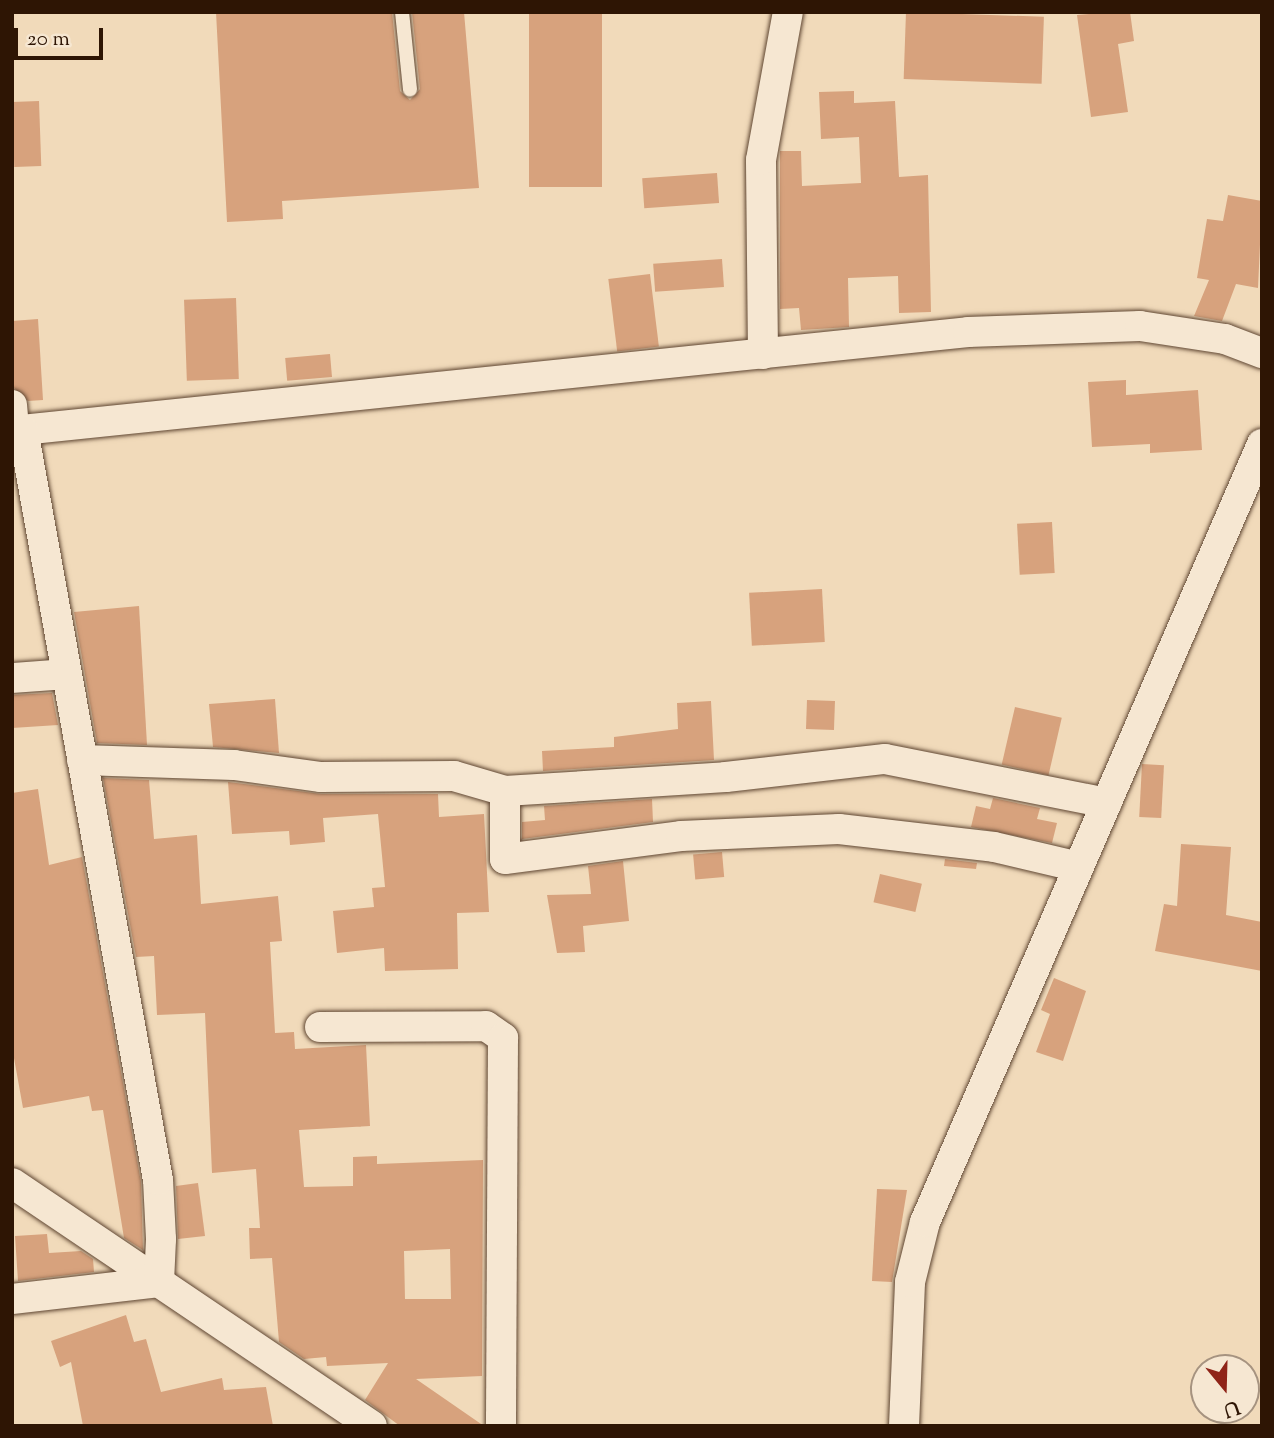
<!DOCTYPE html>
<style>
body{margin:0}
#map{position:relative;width:1274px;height:1438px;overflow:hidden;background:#f1daba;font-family:"Sorts Mill Goudy",serif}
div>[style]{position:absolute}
.building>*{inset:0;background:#d7a27d;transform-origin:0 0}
.roads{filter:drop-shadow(0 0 2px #5f4632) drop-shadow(0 0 2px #5f4632)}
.lane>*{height:14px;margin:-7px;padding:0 7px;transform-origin:7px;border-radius:7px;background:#f6e7d2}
.street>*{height:30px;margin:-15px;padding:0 15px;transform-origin:15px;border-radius:15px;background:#f6e7d2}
span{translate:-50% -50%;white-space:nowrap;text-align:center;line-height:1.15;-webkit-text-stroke:5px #f6e7d2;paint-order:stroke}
.frame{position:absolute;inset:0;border:14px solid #2e1504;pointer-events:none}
.north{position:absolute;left:1190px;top:1354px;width:70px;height:70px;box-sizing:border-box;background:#f6e7d2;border:2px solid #a69380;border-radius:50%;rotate:161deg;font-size:19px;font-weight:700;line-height:28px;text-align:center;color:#2e1504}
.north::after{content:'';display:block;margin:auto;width:24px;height:32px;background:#8f2418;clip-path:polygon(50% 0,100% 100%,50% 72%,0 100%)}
.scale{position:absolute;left:14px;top:28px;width:89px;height:32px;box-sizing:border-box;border:4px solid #2e1504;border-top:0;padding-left:9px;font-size:21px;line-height:24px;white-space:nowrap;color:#2e1504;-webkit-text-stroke:5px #f6e7d2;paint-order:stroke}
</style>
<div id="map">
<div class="building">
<i style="clip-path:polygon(216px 12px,392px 12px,400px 91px,410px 100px,420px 89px,412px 12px,464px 12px,479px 188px,282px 201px,283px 219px,227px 222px)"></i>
<i style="left:529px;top:12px;width:73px;height:175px"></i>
<i style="left:906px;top:12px;width:138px;height:67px;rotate:2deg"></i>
<i style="clip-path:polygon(1113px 12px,1130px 12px,1134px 41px,1118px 44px,1128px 112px,1091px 117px,1077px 15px)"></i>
<i style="clip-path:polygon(854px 91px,854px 103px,895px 101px,899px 177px,928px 175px,931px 312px,899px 313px,898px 276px,848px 278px,849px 327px,801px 330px,799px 308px,780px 309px,780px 151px,801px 151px,802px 186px,861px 183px,859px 137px,821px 139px,819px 92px)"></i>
<i style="left:39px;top:101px;width:65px;height:27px;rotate:88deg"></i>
<i style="left:717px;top:173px;width:30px;height:75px;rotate:86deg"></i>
<i style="clip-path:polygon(1228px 195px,1262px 201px,1258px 288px,1236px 284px,1222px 321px,1194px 316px,1209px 280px,1197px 278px,1207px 219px,1223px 221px)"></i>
<i style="left:722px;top:259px;width:28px;height:69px;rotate:86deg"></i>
<i style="left:650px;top:274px;width:73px;height:42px;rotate:83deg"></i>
<i style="left:236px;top:298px;width:81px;height:52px;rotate:88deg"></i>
<i style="clip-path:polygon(38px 319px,43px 400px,28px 401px,14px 388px,12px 321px)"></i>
<i style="left:330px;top:354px;width:23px;height:45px;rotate:85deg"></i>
<i style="clip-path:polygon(1126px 380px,1126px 395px,1198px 390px,1202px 450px,1150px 453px,1150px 444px,1092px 447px,1088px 382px)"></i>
<i style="left:1052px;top:522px;width:51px;height:35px;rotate:87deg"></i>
<i style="left:822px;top:589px;width:53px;height:73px;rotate:87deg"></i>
<i style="clip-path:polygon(139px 606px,147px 745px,97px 743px,74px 612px)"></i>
<i style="clip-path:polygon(52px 693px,58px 725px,12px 728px,12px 695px)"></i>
<i style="clip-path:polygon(275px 699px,279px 753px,213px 747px,209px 704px)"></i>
<i style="left:807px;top:700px;width:28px;height:29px;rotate:2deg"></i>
<i style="clip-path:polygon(711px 701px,714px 760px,543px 771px,542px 751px,614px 747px,614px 737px,678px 729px,677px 703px)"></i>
<i style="left:1015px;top:707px;width:48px;height:59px;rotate:13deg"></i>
<i style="left:1142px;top:764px;width:22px;height:53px;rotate:3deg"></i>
<i style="clip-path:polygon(evenodd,103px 778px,149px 780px,154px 839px,197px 835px,201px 904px,278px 896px,282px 941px,270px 942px,275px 1033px,294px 1032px,295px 1049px,366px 1045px,370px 1126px,299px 1130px,304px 1187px,353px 1186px,353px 1157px,377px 1156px,377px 1164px,483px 1160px,482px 1376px,416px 1379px,484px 1426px,400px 1426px,365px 1400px,388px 1363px,327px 1366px,326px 1357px,304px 1359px,279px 1342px,272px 1258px,250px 1259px,249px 1228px,260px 1228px,256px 1169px,212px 1173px,205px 1013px,157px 1015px,154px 956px,136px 957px,103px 778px,450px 1249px,451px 1299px,405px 1299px,404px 1251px,450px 1249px)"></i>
<i style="clip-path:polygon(228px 782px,321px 794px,438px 794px,439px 817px,484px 814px,489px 912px,457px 913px,458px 969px,385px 971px,384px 948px,337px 953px,333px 911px,374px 907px,372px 888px,385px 887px,378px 814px,323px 818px,325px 842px,290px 845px,289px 831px,232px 834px)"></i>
<i style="clip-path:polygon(38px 789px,49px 865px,82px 857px,141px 1182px,143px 1250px,124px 1238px,103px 1110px,92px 1111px,89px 1096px,23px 1108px,12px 1047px,12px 793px)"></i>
<i style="clip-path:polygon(993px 798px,1040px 808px,1037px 819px,1057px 823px,1052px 843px,971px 827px,976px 806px,990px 809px)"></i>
<i style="clip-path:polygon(652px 799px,653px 822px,522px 839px,522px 822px,545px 820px,544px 806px)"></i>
<i style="clip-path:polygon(1181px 844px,1231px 847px,1226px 915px,1262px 922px,1262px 971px,1155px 951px,1164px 904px,1177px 906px)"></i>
<i style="left:722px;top:852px;width:25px;height:29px;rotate:85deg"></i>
<i style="clip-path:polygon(945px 859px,977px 863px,976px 869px,944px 866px)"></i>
<i style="clip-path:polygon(623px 861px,629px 921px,583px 926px,585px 952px,557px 953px,547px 895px,591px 894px,588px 866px)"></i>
<i style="left:880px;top:874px;width:43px;height:29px;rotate:13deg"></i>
<i style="clip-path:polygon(1054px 978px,1086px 991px,1063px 1061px,1036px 1052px,1050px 1014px,1041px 1010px)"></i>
<i style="clip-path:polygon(198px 1183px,205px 1236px,178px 1239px,176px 1186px)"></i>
<i style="clip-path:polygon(877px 1189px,907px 1190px,892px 1282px,872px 1281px)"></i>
<i style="clip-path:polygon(47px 1234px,49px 1253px,81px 1251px,93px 1259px,94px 1272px,18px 1281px,15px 1236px)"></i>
<i style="clip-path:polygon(126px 1315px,134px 1342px,146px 1339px,161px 1392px,222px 1378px,224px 1390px,266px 1387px,273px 1426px,83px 1426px,71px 1362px,60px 1367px,51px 1341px)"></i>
</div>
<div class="roads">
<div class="lane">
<i style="left:402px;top:12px;width:78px;rotate:84.1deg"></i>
</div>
<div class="street">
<i style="left:763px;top:354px;width:194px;rotate:-90.6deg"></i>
<i style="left:761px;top:160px;width:150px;rotate:-79.7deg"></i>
<i style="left:12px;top:405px;width:25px;rotate:85deg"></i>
<i style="left:12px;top:431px;width:961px;rotate:-5.91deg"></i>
<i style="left:968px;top:332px;width:172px;rotate:-2deg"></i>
<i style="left:1140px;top:326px;width:86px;rotate:8.7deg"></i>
<i style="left:1225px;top:339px;width:40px;rotate:21deg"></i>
<i style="left:12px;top:678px;width:54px;rotate:-4.2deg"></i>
<i style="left:82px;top:760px;width:152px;rotate:1.9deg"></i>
<i style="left:234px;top:765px;width:88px;rotate:7.9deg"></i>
<i style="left:321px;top:777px;width:133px;rotate:-0.4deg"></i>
<i style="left:454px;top:776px;width:53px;rotate:16.4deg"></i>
<i style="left:505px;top:791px;width:221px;rotate:-3.6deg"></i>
<i style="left:726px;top:777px;width:160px;rotate:-6.5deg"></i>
<i style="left:885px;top:759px;width:226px;rotate:11.2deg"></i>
<i style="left:505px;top:791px;width:68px;rotate:90deg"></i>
<i style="left:505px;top:859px;width:177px;rotate:-7.4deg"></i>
<i style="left:681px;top:836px;width:158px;rotate:-2.5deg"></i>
<i style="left:839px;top:829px;width:156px;rotate:6.6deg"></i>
<i style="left:994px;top:847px;width:87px;rotate:13.2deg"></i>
<i style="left:320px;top:1027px;width:166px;rotate:-0.3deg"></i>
<i style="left:486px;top:1026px;width:21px;rotate:35deg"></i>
<i style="left:503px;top:1038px;width:388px;rotate:90.3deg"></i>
<i style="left:12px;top:1183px;width:434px;rotate:34deg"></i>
<i style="left:12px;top:1299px;width:148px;rotate:-6.6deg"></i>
<i style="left:159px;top:1282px;width:43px;rotate:-87.3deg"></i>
<i style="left:161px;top:1239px;width:59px;rotate:-92.9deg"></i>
<i style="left:158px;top:1180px;width:762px;rotate:-100.2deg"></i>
<i style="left:904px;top:1426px;width:144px;rotate:-87.6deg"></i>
<i style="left:910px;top:1282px;width:62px;rotate:-76deg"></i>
<i style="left:925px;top:1222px;width:848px;rotate:-66.58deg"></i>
</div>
</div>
<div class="frame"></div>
<div class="north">U</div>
<div class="scale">20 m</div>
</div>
